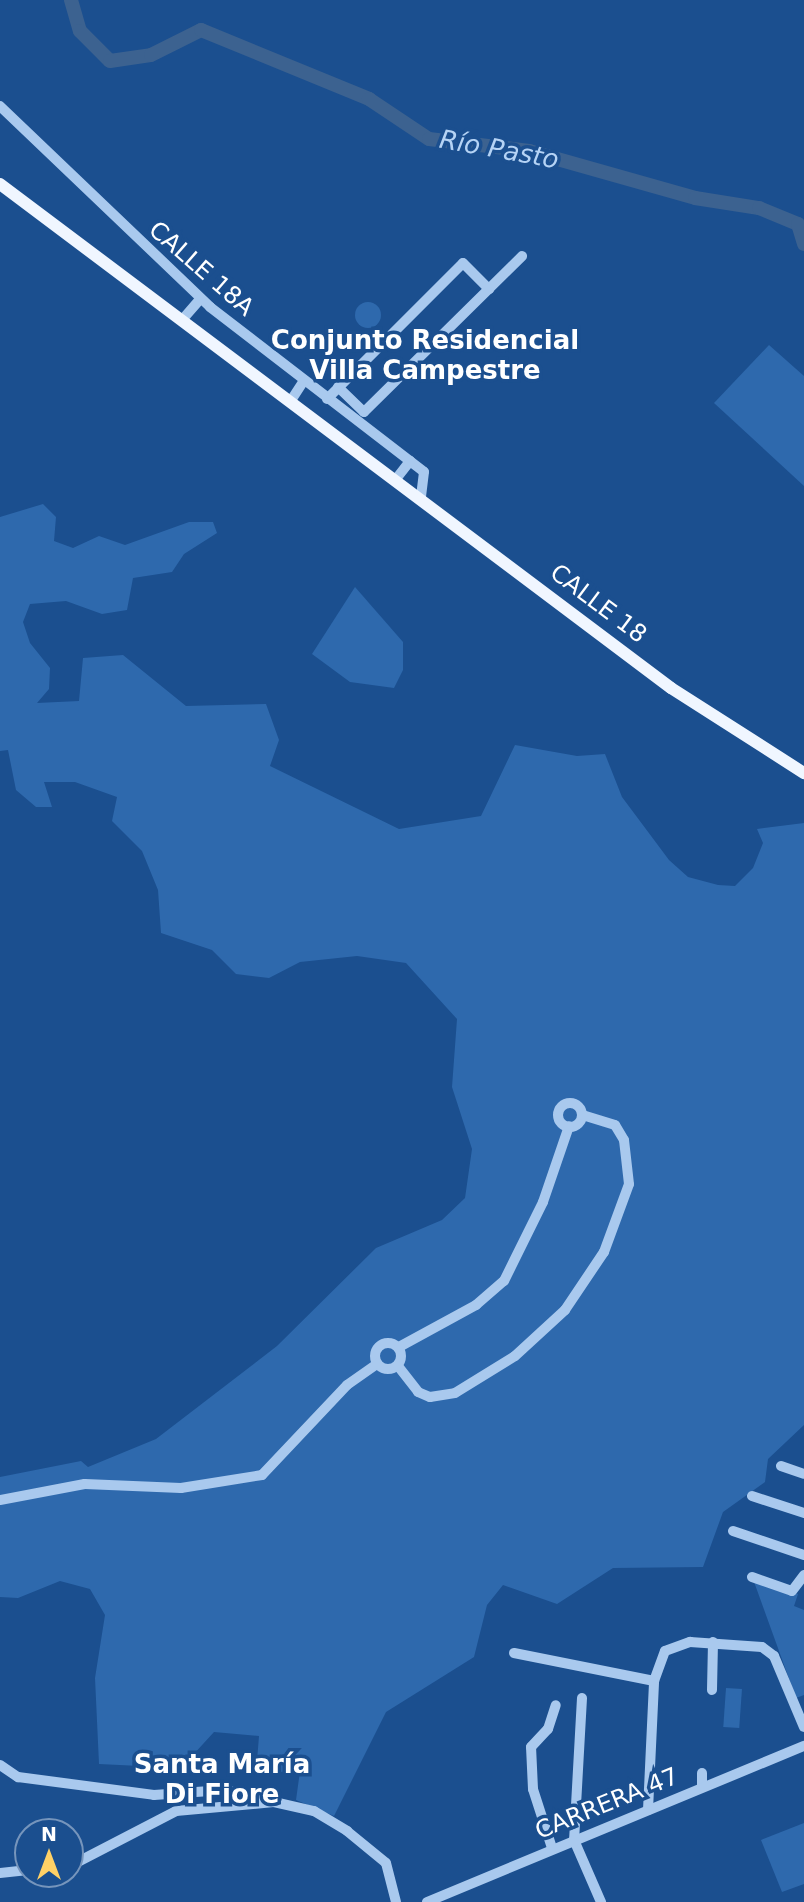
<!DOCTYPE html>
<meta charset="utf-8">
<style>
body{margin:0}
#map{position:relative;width:804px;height:1902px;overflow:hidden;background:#1b4f8f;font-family:"DejaVu Sans",sans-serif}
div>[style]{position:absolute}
.green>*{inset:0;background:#2e69ad;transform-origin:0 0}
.round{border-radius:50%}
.river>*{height:14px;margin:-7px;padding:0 7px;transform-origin:7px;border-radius:7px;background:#3c6290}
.minor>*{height:10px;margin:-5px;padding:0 5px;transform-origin:5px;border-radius:5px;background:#a9c9ee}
.minor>.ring{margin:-5px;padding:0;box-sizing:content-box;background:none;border:10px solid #a9c9ee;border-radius:50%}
.major>*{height:12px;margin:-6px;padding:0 6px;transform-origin:6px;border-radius:6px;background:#f0f6ff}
span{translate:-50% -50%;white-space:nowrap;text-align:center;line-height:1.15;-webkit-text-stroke:7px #1b4f8f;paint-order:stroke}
.street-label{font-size:24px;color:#fff}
.water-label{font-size:26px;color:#b5d3f5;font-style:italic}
.neighbourhood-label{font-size:26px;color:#fff;font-weight:700}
.north{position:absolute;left:14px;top:1818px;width:70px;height:70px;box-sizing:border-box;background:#1b4f8f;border:2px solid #7695bc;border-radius:50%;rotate:0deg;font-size:19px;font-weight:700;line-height:28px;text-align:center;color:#fff}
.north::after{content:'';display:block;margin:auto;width:24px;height:32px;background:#ffd166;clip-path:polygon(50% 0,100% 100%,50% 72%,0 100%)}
</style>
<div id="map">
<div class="green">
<i class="round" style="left:355px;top:302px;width:26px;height:26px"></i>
<i style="clip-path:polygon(769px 345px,804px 376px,804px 486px,714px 403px)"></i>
<i style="clip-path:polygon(43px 504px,56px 517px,54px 541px,73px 548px,99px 536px,125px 545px,189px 522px,213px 522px,217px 533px,184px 554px,172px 572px,133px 578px,127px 610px,102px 614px,66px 601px,30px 604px,23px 622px,30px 643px,50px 668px,49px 689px,37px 703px,79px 701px,83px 658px,123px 655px,186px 706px,266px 704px,279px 740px,270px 766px,399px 829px,481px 816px,515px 745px,577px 756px,605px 754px,622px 797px,669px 860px,688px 877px,718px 885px,735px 886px,753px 868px,763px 843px,757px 829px,804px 823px,804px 1425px,768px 1459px,765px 1482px,723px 1512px,703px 1567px,613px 1568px,557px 1604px,503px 1585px,487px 1605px,474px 1657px,386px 1712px,334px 1816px,296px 1800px,300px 1771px,256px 1773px,259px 1736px,214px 1732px,181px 1768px,99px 1764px,95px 1678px,105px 1615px,90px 1589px,60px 1581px,18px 1598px,0 1597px,0 1477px,81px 1461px,88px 1467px,156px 1439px,277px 1346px,376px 1248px,442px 1220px,465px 1198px,472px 1149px,452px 1087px,457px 1019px,406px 963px,357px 956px,300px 962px,269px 978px,236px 974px,212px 950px,161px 933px,158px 890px,142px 851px,112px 821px,117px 797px,75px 782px,44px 782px,52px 807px,36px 807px,16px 790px,8px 750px,0 751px,0 517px)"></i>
<i style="clip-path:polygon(355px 587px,403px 642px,403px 670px,394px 688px,350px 682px,312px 654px)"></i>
<i style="clip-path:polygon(753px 1579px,798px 1594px,794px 1606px,804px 1610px,804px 1695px,796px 1698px)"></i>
<i style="left:726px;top:1688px;width:16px;height:39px;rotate:4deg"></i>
<i style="clip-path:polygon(804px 1823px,804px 1884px,782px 1892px,761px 1840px)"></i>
</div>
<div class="river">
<i style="left:71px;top:0;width:32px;rotate:74deg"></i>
<i style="left:80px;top:31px;width:42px;rotate:45deg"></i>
<i style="left:110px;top:61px;width:41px;rotate:-8.3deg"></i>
<i style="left:151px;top:55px;width:56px;rotate:-26.6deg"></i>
<i style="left:201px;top:30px;width:182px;rotate:22.3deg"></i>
<i style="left:369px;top:99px;width:72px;rotate:33.7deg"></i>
<i style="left:429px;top:139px;width:101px;rotate:6.8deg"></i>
<i style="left:529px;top:151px;width:173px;rotate:15.8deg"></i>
<i style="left:695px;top:198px;width:65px;rotate:8.9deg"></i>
<i style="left:759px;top:208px;width:42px;rotate:22.3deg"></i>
<i style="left:798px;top:224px;width:21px;rotate:73deg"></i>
</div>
<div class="minor">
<i style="left:0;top:106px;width:291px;rotate:43.7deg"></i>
<i style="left:210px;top:307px;width:270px;rotate:37.6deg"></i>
<i style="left:424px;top:472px;width:25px;rotate:97deg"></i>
<i style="left:182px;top:320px;width:28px;rotate:-49deg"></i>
<i style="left:338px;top:387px;width:36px;rotate:44deg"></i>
<i style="left:364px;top:412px;width:222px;rotate:-44.6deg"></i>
<i style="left:327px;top:399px;width:192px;rotate:-45deg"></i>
<i style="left:463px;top:263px;width:37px;rotate:45deg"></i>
<i style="left:290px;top:402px;width:24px;rotate:-57deg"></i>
<i style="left:396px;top:479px;width:23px;rotate:-52deg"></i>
<i class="ring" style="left:558px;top:1103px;width:14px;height:14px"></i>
<i class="ring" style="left:375px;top:1343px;width:16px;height:16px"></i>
<i style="left:399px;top:1347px;width:88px;rotate:-28.6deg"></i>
<i style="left:476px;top:1305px;width:37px;rotate:-41deg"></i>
<i style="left:504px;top:1281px;width:88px;rotate:-63.7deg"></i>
<i style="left:543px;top:1202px;width:80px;rotate:-71.1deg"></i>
<i style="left:398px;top:1366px;width:33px;rotate:52deg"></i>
<i style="left:418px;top:1392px;width:13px;rotate:23deg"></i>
<i style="left:430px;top:1397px;width:25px;rotate:-9deg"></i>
<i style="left:455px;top:1393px;width:70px;rotate:-31.7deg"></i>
<i style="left:515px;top:1356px;width:68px;rotate:-42.6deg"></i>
<i style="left:565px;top:1310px;width:70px;rotate:-56.1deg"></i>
<i style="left:604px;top:1252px;width:72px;rotate:-69.8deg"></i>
<i style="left:629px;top:1184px;width:44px;rotate:-96.5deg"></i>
<i style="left:624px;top:1140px;width:17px;rotate:-121deg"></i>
<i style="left:615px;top:1125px;width:34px;rotate:-163deg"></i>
<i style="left:781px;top:1466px;width:24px;rotate:19deg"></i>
<i style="left:752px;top:1496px;width:55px;rotate:18.1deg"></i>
<i style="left:0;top:1500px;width:86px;rotate:-10.7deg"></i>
<i style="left:85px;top:1484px;width:96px;rotate:2.4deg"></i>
<i style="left:181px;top:1488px;width:82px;rotate:-9.1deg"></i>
<i style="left:262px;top:1475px;width:124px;rotate:-46.6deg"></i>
<i style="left:347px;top:1385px;width:37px;rotate:-35deg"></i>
<i style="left:733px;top:1531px;width:75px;rotate:18.7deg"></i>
<i style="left:752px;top:1577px;width:42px;rotate:19.3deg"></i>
<i style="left:792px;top:1591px;width:20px;rotate:-53deg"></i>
<i style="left:514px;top:1653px;width:143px;rotate:11.3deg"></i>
<i style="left:712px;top:1690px;width:48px;rotate:-88.8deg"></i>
<i style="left:582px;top:1698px;width:142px;rotate:93.2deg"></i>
<i style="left:574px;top:1840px;width:68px;rotate:66.5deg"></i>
<i style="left:0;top:1765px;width:22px;rotate:34deg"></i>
<i style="left:18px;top:1777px;width:137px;rotate:7.5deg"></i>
<i style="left:154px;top:1795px;width:70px;rotate:-4.1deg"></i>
<i style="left:224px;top:1790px;width:48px;rotate:12deg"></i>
<i style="left:702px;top:1773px;width:14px;rotate:90deg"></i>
<i style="left:648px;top:1810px;width:129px;rotate:-87.3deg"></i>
<i style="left:654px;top:1681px;width:32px;rotate:-70deg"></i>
<i style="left:665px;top:1651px;width:27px;rotate:-20deg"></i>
<i style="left:690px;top:1642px;width:72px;rotate:4deg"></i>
<i style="left:762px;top:1647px;width:15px;rotate:37deg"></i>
<i style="left:774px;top:1656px;width:77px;rotate:67.1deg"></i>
<i style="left:552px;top:1848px;width:62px;rotate:-107.9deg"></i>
<i style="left:533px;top:1789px;width:42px;rotate:-92.7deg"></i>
<i style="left:531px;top:1747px;width:25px;rotate:-47deg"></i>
<i style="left:548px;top:1729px;width:25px;rotate:-72deg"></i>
<i style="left:70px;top:1866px;width:119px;rotate:-27.4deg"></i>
<i style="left:176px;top:1811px;width:98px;rotate:-5.2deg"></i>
<i style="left:274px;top:1802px;width:41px;rotate:12.7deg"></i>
<i style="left:314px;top:1811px;width:39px;rotate:31deg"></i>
<i style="left:347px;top:1831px;width:50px;rotate:39.4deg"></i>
<i style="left:386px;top:1863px;width:40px;rotate:75.6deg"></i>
<i style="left:0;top:1873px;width:28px;rotate:-6deg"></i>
<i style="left:427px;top:1902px;width:408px;rotate:-22.5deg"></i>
</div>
<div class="major">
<i style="left:0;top:184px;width:839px;rotate:36.91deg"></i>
<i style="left:671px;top:688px;width:158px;rotate:32.6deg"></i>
</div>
<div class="street-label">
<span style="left:201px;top:269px;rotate:41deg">CALLE 18A</span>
<span style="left:598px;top:604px;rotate:37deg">CALLE 18</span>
<span style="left:607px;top:1804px;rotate:-22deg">CARRERA 47</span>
</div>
<div class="water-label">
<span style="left:499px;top:150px;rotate:10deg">Río Pasto</span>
</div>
<div class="neighbourhood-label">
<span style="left:425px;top:356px">Conjunto Residencial<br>Villa Campestre</span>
<span style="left:222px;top:1780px">Santa María<br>Di Fiore</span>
</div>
<div class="north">N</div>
</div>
